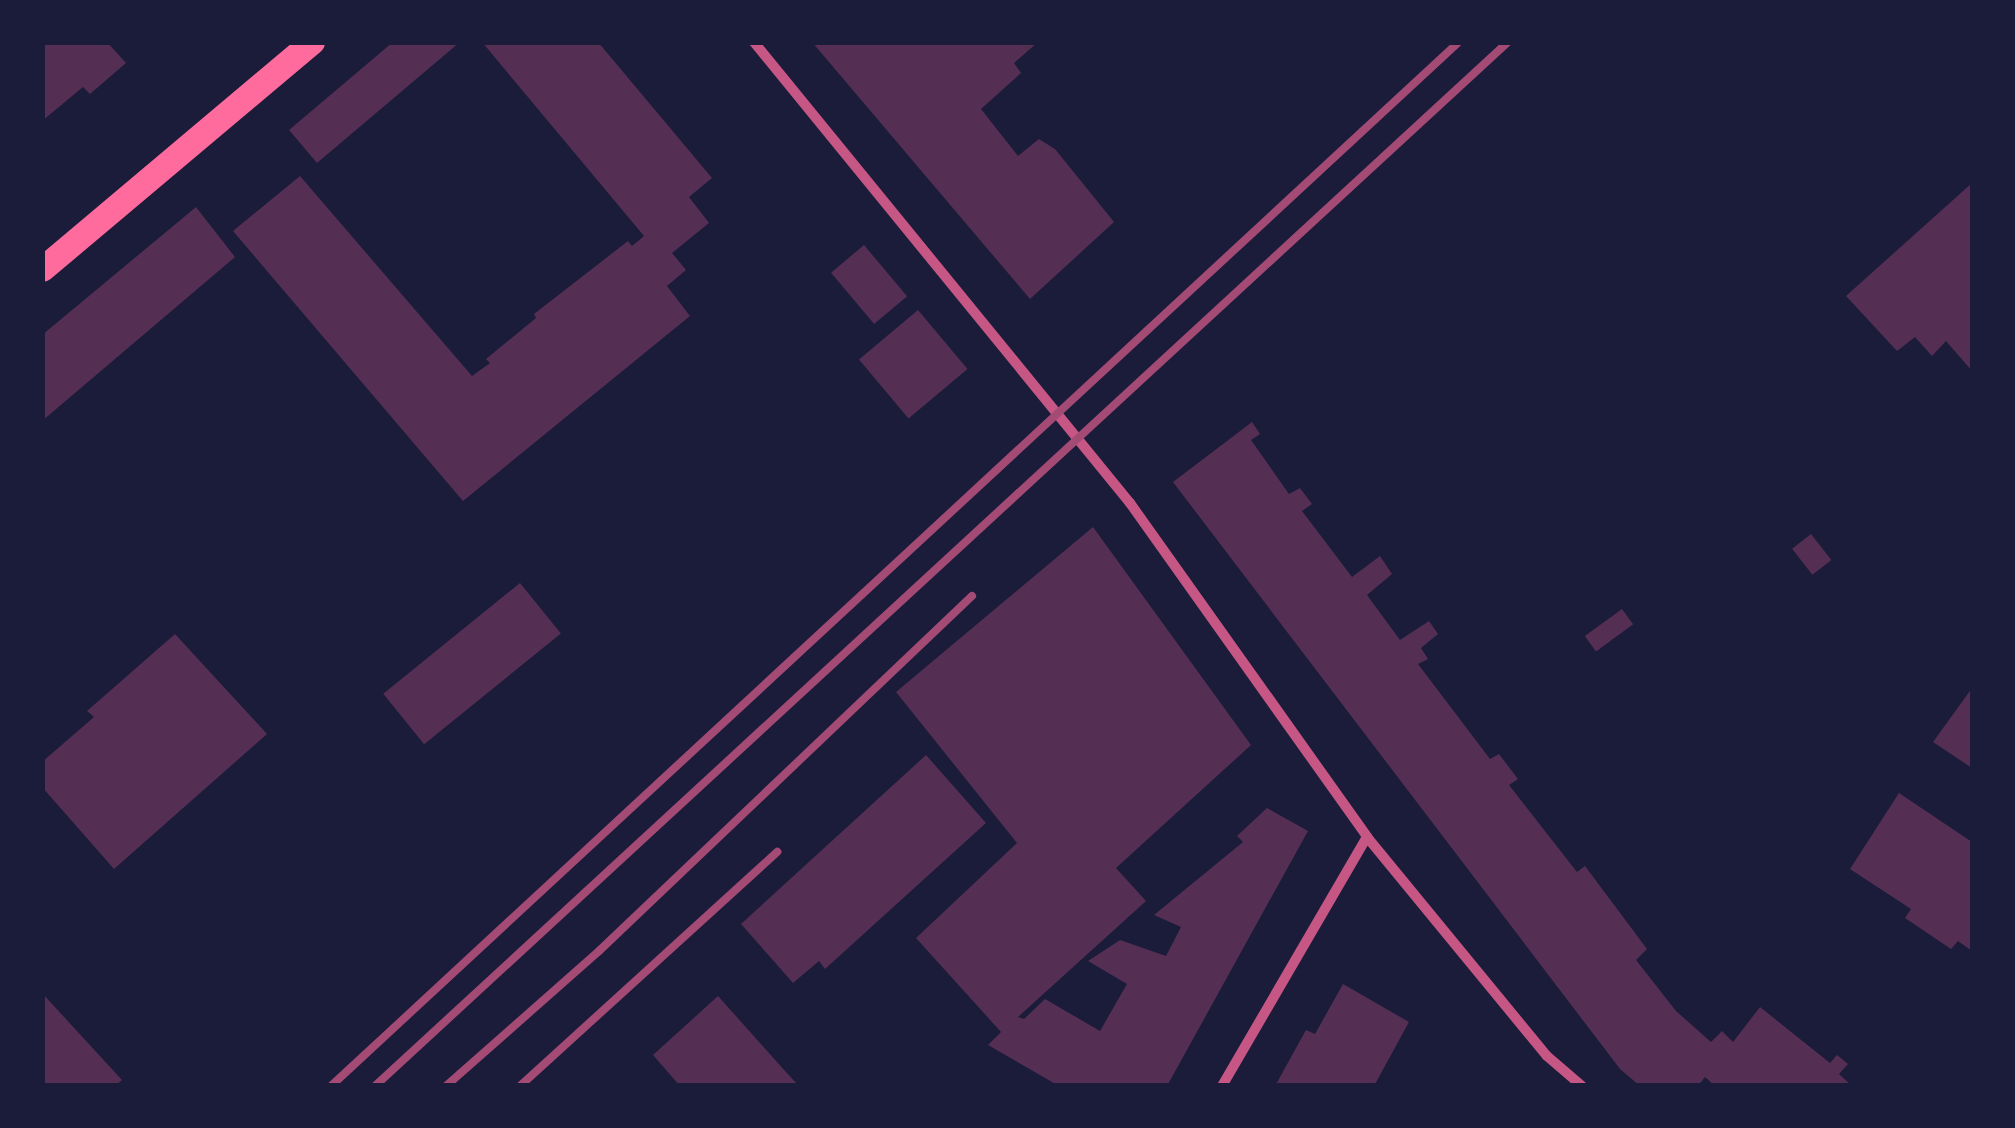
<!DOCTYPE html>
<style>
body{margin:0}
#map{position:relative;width:2015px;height:1128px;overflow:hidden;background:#1b1b3a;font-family:Karla,sans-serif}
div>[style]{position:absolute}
.building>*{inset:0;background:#542f53;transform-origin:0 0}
.minor>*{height:10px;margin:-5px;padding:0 5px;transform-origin:5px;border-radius:5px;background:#c65784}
.primary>*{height:25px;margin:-12.5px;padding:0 12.5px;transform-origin:12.5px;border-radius:12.5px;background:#ff6b9d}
.rail>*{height:8px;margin:-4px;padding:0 4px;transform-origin:4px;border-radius:4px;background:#a44b75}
span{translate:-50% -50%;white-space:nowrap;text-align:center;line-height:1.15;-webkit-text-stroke:9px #1b1b3a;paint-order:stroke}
.frame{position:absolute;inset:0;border:45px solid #1b1b3a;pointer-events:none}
</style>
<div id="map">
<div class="building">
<i style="clip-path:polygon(42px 42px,107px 42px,126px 63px,90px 94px,83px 87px,42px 121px)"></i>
<i style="clip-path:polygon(393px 42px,460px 42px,317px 163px,289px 130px)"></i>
<i style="clip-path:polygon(482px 42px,598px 42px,712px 178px,689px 197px,709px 223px,672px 253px,686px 270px,667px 286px,690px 316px,463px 501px,233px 231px,300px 176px,472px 376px,490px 363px,486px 359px,536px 318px,534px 314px,628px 241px,632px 246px,644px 236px)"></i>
<i style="clip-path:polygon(812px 42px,1038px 42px,1014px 63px,1021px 73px,981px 109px,1018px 156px,1039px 139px,1055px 149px,1114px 222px,1030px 299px)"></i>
<i style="clip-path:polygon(1972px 183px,1972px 371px,1946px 341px,1932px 356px,1915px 337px,1897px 351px,1846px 296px)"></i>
<i style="clip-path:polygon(196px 207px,235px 257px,42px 421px,42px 335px)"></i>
<i style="left:864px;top:245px;width:67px;height:43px;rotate:50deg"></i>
<i style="left:918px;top:310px;width:77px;height:77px;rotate:50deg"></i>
<i style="clip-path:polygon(1252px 422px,1260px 434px,1251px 440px,1289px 494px,1300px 488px,1312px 504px,1302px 511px,1352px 577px,1380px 556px,1392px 574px,1367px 595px,1400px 640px,1429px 621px,1438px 634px,1421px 648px,1428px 659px,1418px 664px,1490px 759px,1499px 754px,1518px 779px,1509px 785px,1577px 872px,1585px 866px,1647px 949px,1636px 960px,1676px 1011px,1711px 1042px,1722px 1031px,1733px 1042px,1760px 1007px,1830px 1063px,1837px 1055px,1848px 1064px,1839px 1074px,1852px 1086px,1715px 1086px,1705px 1077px,1698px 1086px,1640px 1086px,1620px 1069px,1173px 482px)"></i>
<i style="clip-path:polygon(1093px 527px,1251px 745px,1116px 868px,1146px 901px,1018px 1017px,1024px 1019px,1045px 999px,1100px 1031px,1127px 984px,1088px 961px,1120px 940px,1166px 956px,1181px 927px,1154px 915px,1243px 842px,1237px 836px,1267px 808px,1308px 831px,1167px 1086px,1059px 1086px,988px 1045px,1001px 1032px,916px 938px,1017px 843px,896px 692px)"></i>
<i style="left:1811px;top:534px;width:33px;height:24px;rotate:52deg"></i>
<i style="left:520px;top:583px;width:65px;height:176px;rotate:51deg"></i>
<i style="left:1622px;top:609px;width:19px;height:46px;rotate:54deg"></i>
<i style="clip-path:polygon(175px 634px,267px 734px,114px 869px,42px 787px,42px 762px,94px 717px,87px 711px)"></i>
<i style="clip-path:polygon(1972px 688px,1972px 768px,1933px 742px)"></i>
<i style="clip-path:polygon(926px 755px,986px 823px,825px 969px,819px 961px,793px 983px,741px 924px)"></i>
<i style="clip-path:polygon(1899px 793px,1972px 842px,1972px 951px,1958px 941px,1951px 949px,1905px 918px,1911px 909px,1850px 869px)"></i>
<i style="clip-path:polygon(1343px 984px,1409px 1022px,1374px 1086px,1275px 1086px,1306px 1030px,1315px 1034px)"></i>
<i style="clip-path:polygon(42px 993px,122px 1080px,115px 1086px,42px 1086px)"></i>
<i style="clip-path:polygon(718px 996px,786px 1072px,799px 1086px,680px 1086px,653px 1055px)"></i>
</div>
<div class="minor">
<i style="left:754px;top:42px;width:595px;rotate:50.8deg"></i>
<i style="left:1130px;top:503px;width:410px;rotate:54.6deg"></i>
<i style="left:1367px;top:837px;width:283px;rotate:50.6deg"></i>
<i style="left:1547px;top:1056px;width:46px;rotate:40.6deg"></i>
<i style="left:1222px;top:1086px;width:288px;rotate:-59.8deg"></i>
</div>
<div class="primary">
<i style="left:42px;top:269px;width:353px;rotate:-40.1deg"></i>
</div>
<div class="rail">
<i style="left:331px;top:1086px;width:1537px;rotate:-42.79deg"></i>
<i style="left:375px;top:1086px;width:1541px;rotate:-42.66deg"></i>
<i style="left:446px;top:1086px;width:204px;rotate:-41.4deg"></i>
<i style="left:599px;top:951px;width:515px;rotate:-43.58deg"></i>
<i style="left:520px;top:1086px;width:348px;rotate:-42.3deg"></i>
</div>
<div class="frame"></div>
</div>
